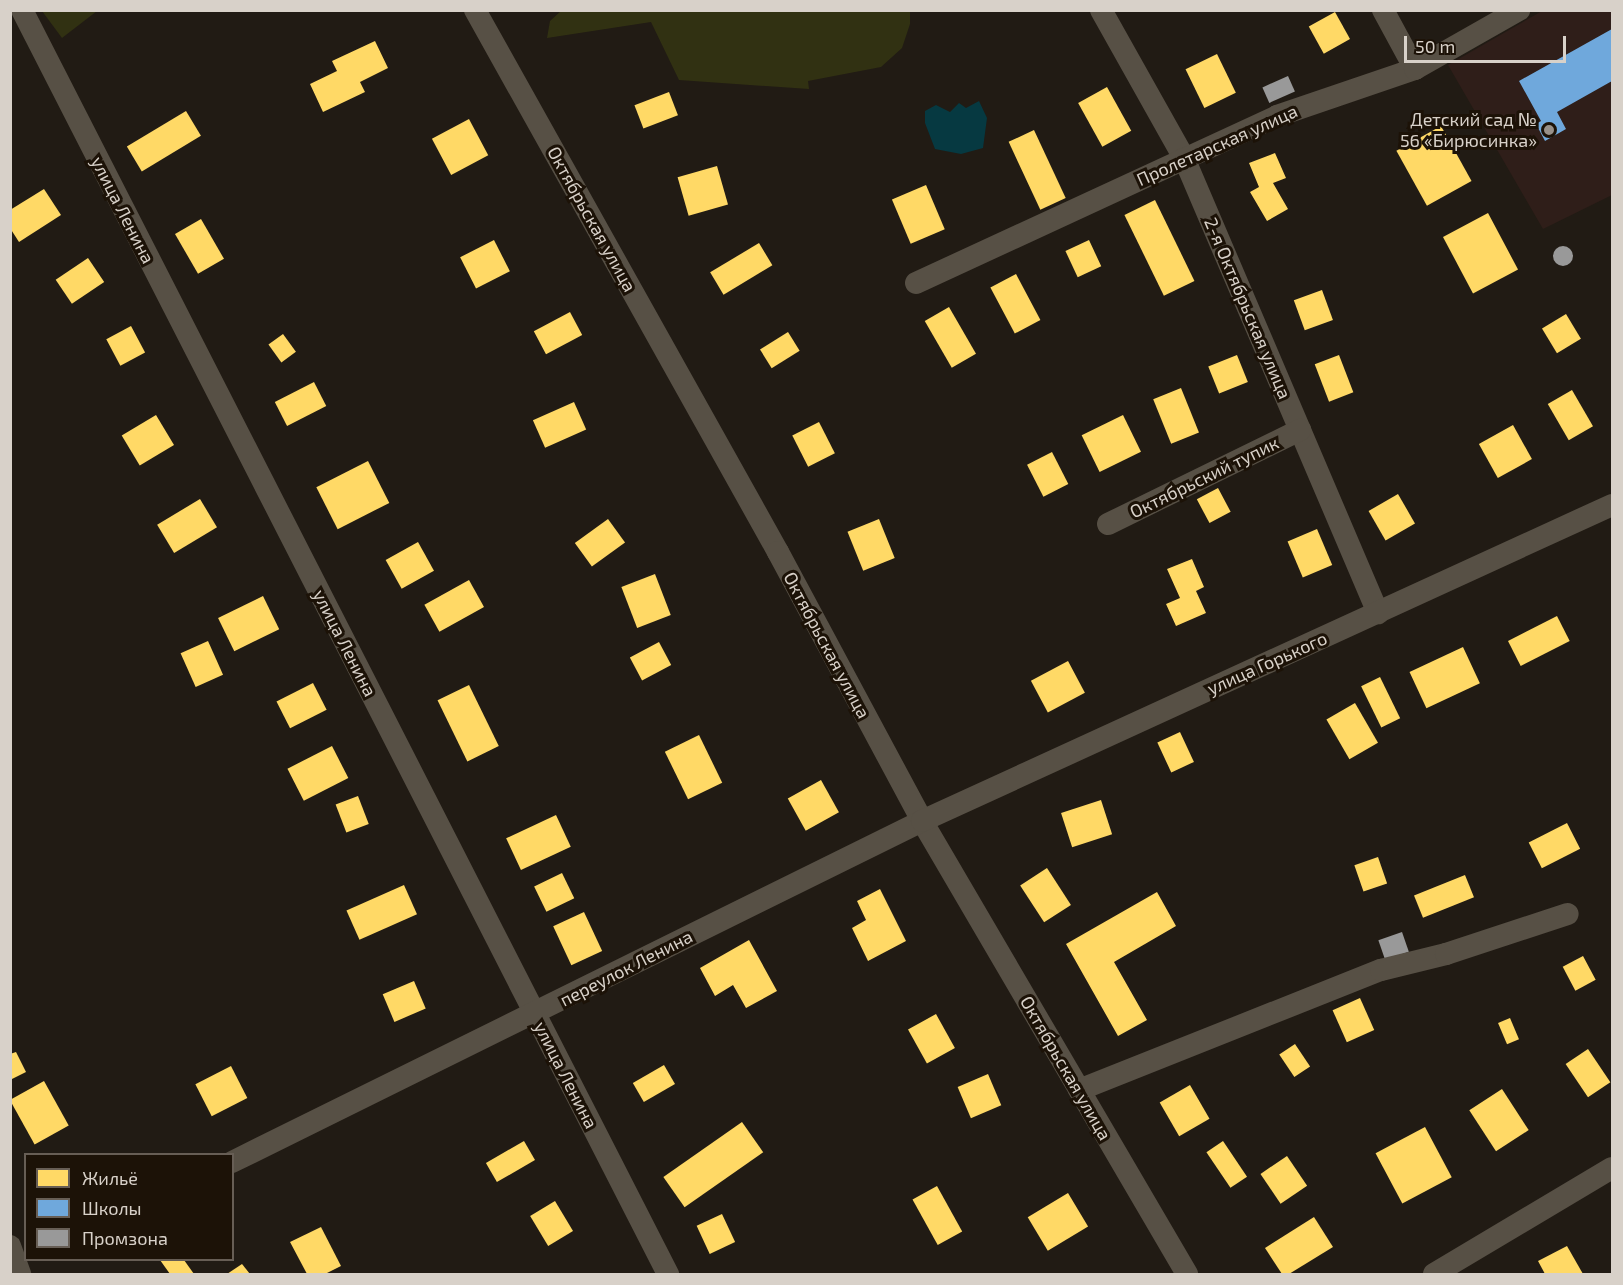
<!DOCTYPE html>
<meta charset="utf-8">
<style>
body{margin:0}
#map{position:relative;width:1623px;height:1285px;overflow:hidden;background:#211b14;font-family:"Exo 2",sans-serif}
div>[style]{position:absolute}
.education>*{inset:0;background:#2f1e19}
.green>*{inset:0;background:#313112}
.water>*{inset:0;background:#063941}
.homes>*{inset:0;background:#ffd966;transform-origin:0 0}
.schools>*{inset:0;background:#6fa8dc}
.industry>*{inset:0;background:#999;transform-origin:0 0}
.round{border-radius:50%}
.street>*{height:22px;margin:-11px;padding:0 11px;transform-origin:11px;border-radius:11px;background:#575045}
.dots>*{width:16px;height:16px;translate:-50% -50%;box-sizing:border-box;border:3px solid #1c1207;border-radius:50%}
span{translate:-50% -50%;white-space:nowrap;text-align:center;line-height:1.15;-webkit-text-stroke:6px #1c1207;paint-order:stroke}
.poi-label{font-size:18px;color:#d8d1c9}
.right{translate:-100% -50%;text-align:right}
.street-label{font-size:18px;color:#d8d1c9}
.frame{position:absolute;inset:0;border:12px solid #d8d1c9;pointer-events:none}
.legend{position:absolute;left:24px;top:1153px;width:210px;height:108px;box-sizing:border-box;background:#1c1207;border:2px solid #675e55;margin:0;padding:8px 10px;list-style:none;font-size:18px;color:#d8d1c9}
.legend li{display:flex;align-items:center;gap:12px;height:30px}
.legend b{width:30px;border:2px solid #675e55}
.scale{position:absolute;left:1404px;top:36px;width:162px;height:27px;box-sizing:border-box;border:3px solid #d8d1c9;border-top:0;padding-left:8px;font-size:18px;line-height:21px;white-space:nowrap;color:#d8d1c9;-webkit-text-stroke:4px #1c1207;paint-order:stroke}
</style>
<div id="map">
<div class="education">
<i style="clip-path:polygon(1542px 11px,1612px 11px,1612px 195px,1543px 229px,1448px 65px)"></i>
</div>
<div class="green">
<i style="clip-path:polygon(42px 11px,97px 11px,62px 38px)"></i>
<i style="clip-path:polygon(561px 11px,910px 10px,910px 24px,902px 48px,881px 67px,808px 81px,809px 89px,679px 80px,651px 22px,547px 38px,550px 21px)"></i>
</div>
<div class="water">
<i style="clip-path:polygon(979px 101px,987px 118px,983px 148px,961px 154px,935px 149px,925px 123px,925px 111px,936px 105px,950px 112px,959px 103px,966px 108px)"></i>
</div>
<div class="homes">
<i style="left:1335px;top:12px;width:31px;height:30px;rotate:61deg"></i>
<i style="clip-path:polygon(375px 41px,388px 68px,360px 82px,365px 92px,323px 112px,310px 84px,337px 71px,332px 61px)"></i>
<i style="left:1217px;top:54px;width:43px;height:35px;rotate:64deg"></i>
<i style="left:1107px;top:87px;width:50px;height:33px;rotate:61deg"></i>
<i style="left:669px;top:92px;width:25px;height:37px;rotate:69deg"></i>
<i style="left:186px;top:111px;width:29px;height:69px;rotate:59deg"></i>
<i style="left:469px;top:119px;width:41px;height:42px;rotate:62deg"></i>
<i style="left:1441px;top:126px;width:63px;height:51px;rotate:61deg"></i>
<i style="left:1034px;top:130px;width:75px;height:28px;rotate:65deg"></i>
<i style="clip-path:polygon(1275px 153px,1286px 178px,1273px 183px,1288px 209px,1267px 221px,1250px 192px,1259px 187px,1249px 163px)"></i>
<i style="left:717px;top:166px;width:40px;height:41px;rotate:74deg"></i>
<i style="left:926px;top:185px;width:48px;height:37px;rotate:67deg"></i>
<i style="clip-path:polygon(44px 189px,61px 215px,19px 242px,10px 228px,10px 210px)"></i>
<i style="left:1155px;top:200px;width:90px;height:34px;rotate:64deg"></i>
<i style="left:1488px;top:213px;width:64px;height:51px;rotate:62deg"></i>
<i style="left:201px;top:219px;width:46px;height:30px;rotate:60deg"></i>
<i style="left:494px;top:240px;width:35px;height:38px;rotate:63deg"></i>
<i style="left:1089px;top:240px;width:29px;height:26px;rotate:65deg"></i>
<i style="left:759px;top:243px;width:26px;height:57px;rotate:59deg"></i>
<i style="left:88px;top:258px;width:29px;height:39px;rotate:56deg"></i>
<i style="left:1016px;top:274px;width:52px;height:29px;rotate:62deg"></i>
<i style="left:1322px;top:290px;width:32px;height:30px;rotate:70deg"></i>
<i style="left:949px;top:307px;width:54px;height:28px;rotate:60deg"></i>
<i style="left:570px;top:312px;width:26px;height:41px;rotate:62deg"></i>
<i style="left:1566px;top:314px;width:29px;height:28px;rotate:59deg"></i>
<i style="left:131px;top:326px;width:30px;height:28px;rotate:62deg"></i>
<i style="left:788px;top:332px;width:22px;height:33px;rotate:58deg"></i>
<i style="left:283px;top:334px;width:22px;height:18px;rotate:54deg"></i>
<i style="left:1237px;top:355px;width:29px;height:31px;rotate:68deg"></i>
<i style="left:1339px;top:355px;width:40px;height:26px;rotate:69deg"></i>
<i style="left:314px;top:382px;width:27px;height:44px;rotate:63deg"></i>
<i style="left:1181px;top:388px;width:48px;height:30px;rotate:68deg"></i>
<i style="left:1572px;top:390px;width:42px;height:28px;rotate:60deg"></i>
<i style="left:574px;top:402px;width:30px;height:45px;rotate:66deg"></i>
<i style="left:156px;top:415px;width:35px;height:40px;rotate:59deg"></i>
<i style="left:1123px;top:415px;width:41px;height:46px;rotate:64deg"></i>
<i style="left:819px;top:422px;width:35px;height:30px;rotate:63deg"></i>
<i style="left:1513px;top:425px;width:39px;height:39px;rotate:61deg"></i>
<i style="left:1052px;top:452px;width:36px;height:28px;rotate:63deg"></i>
<i style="left:368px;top:461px;width:47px;height:58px;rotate:63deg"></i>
<i style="left:1218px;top:488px;width:27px;height:24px;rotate:62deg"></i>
<i style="left:1398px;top:494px;width:34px;height:34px;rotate:60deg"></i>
<i style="left:200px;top:499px;width:33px;height:50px;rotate:59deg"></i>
<i style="left:608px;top:519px;width:29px;height:41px;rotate:54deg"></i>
<i style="left:879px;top:519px;width:42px;height:34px;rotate:68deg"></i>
<i style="left:1317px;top:529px;width:39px;height:32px;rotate:67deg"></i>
<i style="left:418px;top:542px;width:33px;height:37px;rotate:61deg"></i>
<i style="clip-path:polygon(1192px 559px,1204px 587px,1196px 591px,1206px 613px,1176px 626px,1166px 604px,1180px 598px,1167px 569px)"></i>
<i style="left:655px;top:574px;width:44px;height:36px;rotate:69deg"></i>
<i style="left:469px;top:580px;width:31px;height:51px;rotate:61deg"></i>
<i style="left:263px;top:596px;width:37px;height:50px;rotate:64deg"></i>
<i style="left:1557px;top:616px;width:28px;height:55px;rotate:63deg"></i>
<i style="left:208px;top:641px;width:37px;height:30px;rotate:66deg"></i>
<i style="left:659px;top:642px;width:26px;height:33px;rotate:62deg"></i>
<i style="left:1463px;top:647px;width:40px;height:59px;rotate:65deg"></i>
<i style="left:1068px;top:661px;width:36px;height:42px;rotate:62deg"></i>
<i style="left:1380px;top:677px;width:46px;height:21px;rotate:64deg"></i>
<i style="left:313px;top:683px;width:30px;height:41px;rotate:63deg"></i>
<i style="left:469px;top:685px;width:68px;height:35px;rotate:64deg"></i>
<i style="left:1355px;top:703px;width:46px;height:33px;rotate:60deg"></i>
<i style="left:1180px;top:732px;width:33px;height:25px;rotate:65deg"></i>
<i style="left:699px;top:735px;width:53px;height:38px;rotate:64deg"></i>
<i style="left:332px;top:746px;width:36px;height:50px;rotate:63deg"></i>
<i style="left:821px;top:780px;width:37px;height:38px;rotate:61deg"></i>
<i style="left:358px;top:796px;width:30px;height:24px;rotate:69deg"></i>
<i style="left:1101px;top:800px;width:36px;height:42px;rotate:72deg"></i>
<i style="left:556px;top:815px;width:35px;height:55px;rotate:65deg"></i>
<i style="left:1567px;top:823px;width:29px;height:43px;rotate:63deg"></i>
<i style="left:1378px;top:857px;width:28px;height:25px;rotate:71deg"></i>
<i style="left:1047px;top:868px;width:44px;height:32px;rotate:57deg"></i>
<i style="left:562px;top:873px;width:28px;height:31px;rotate:64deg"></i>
<i style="left:1465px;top:875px;width:24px;height:55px;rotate:68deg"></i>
<i style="left:404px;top:885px;width:32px;height:63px;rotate:66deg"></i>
<i style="clip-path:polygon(880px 889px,906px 941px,868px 961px,852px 928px,866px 920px,857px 901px)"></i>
<i style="clip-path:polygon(1157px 892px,1176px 926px,1114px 962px,1147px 1020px,1118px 1036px,1066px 944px)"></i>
<i style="left:584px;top:912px;width:43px;height:34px;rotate:65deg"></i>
<i style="clip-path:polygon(749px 940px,777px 991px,746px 1008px,733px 985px,715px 996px,700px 968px)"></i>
<i style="left:1583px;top:956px;width:27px;height:23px;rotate:62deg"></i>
<i style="left:414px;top:981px;width:30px;height:34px;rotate:67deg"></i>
<i style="left:1360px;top:998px;width:35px;height:30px;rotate:66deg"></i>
<i style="left:936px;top:1014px;width:39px;height:32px;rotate:61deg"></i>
<i style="left:1510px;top:1018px;width:23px;height:13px;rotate:67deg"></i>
<i style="left:1295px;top:1044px;width:27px;height:19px;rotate:56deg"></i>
<i style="left:1588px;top:1049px;width:40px;height:27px;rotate:56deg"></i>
<i style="clip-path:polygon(16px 1052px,26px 1072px,10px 1080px,10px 1054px)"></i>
<i style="left:664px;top:1065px;width:22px;height:36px;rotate:60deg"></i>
<i style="left:231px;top:1066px;width:36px;height:40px;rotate:63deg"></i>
<i style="left:988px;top:1074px;width:34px;height:33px;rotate:67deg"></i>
<i style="left:44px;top:1081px;width:51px;height:39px;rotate:61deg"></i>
<i style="left:1190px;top:1085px;width:39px;height:35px;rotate:60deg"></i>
<i style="left:1502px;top:1089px;width:49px;height:39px;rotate:57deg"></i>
<i style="left:742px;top:1122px;width:37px;height:96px;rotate:55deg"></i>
<i style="left:1425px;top:1127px;width:57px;height:56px;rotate:62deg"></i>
<i style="left:524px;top:1141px;width:22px;height:44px;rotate:60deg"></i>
<i style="left:1223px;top:1141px;width:43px;height:20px;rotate:56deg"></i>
<i style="left:1287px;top:1156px;width:36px;height:32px;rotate:56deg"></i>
<i style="left:937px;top:1186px;width:52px;height:28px;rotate:61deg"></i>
<i style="left:1068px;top:1193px;width:39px;height:47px;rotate:59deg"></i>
<i style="left:555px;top:1201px;width:35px;height:29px;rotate:59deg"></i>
<i style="left:722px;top:1214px;width:31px;height:28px;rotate:65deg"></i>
<i style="clip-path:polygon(1314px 1217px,1333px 1247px,1289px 1274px,1282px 1274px,1265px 1248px)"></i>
<i style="clip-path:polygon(321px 1227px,341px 1266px,325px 1274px,307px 1274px,290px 1242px)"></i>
<i style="clip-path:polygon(1567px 1246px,1583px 1274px,1545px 1274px,1538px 1261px)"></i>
<i style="clip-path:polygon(160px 1260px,184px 1260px,194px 1274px,170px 1274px)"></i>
<i style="clip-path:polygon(242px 1264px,250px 1274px,227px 1274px)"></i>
</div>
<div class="schools">
<i style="clip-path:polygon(1612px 29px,1612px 81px,1557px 112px,1566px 129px,1545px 141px,1536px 124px,1541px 121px,1519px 81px)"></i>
</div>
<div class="industry">
<i style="left:1288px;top:76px;width:17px;height:28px;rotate:66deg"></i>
<i class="round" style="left:1553px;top:246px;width:20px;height:20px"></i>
<i style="left:1402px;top:932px;width:21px;height:25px;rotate:71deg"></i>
</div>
<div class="street">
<i style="left:22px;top:10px;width:1420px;rotate:62.93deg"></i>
<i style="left:475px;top:10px;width:621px;rotate:60.79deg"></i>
<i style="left:778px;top:552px;width:305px;rotate:61.8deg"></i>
<i style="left:922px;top:821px;width:525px;rotate:59.67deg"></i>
<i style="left:1101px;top:10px;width:170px;rotate:60.7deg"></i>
<i style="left:1184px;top:158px;width:495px;rotate:66.9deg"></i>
<i style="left:1383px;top:10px;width:67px;rotate:61.5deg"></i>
<i style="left:916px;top:283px;width:398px;rotate:-24.8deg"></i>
<i style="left:1277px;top:116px;width:146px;rotate:-18.8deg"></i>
<i style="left:1415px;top:69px;width:120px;rotate:-29.6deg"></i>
<i style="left:1108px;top:524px;width:214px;rotate:-26.1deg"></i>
<i style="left:1079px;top:1090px;width:325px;rotate:-21.7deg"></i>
<i style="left:1381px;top:970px;width:67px;rotate:-13.8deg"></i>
<i style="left:1446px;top:954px;width:128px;rotate:-18.2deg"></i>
<i style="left:232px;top:1162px;width:770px;rotate:-26.3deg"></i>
<i style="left:922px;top:821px;width:759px;rotate:-24.61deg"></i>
<i style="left:10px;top:1246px;width:30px;rotate:70deg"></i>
<i style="left:1434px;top:1274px;width:207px;rotate:-30.8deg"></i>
</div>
<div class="dots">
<i style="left:1549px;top:130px;background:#98918a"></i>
</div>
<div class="poi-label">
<span class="right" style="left:1537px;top:130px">Детский сад №<br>56 «Бирюсинка»</span>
</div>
<div class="street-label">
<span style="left:1217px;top:145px;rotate:-24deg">Пролетарская улица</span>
<span style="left:123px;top:210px;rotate:63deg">улица Ленина</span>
<span style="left:592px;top:219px;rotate:61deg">Октябрьская улица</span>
<span style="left:1248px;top:308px;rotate:67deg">2-я Октябрьская улица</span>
<span style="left:1204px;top:477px;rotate:-26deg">Октябрьский тупик</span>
<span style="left:345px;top:643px;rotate:63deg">улица Ленина</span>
<span style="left:827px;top:645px;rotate:62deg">Октябрьская улица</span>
<span style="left:1267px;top:663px;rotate:-24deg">улица Горького</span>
<span style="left:626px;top:968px;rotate:-27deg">переулок Ленина</span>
<span style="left:1066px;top:1068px;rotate:60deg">Октябрьская улица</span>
<span style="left:566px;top:1075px;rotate:63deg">улица Ленина</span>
</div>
<div class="frame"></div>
<ul class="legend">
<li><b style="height:16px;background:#ffd966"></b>Жильё</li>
<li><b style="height:16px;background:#6fa8dc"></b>Школы</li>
<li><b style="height:16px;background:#999"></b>Промзона</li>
</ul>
<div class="scale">50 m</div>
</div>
